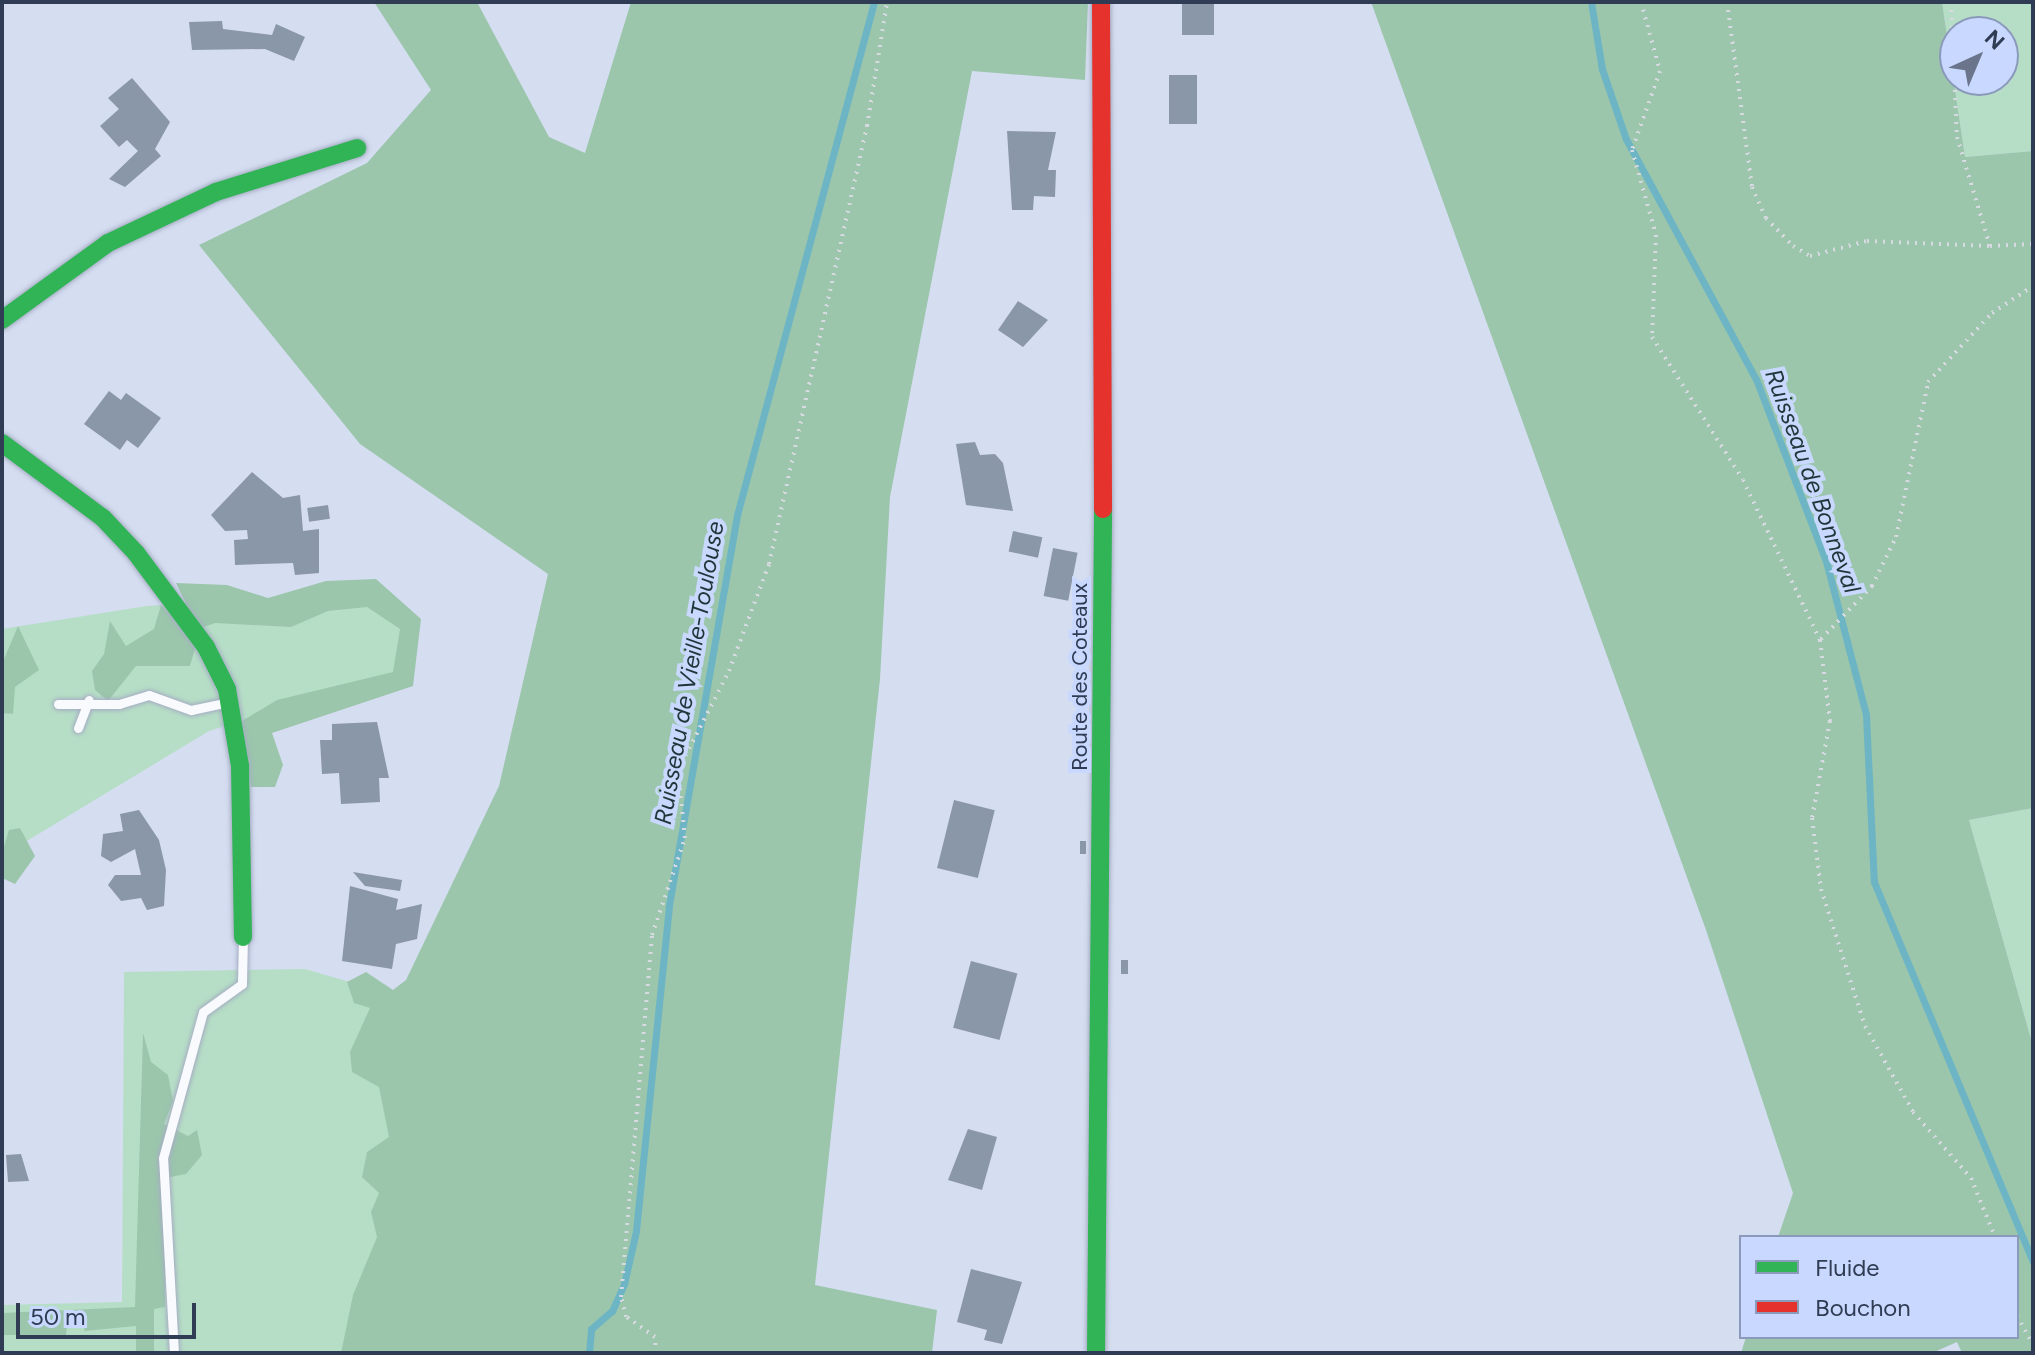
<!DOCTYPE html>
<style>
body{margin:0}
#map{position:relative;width:2035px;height:1355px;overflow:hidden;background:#d5ddf1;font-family:Figtree,sans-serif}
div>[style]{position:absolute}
.green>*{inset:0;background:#b6dec6}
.forest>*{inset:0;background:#9bc6ac}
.stream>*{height:7px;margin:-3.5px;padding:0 3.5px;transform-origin:3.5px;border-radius:3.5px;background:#6db5c4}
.building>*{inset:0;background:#8997a8;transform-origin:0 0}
.path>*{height:4px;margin-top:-2px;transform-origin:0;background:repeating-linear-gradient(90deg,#d7dae1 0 2px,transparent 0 8px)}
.roads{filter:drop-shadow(0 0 2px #a5adc2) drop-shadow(0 0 2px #a5adc2)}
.lane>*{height:9px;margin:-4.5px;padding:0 4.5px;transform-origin:4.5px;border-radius:4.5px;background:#f9fafd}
.fast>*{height:18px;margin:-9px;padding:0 9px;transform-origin:9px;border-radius:9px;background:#30b455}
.jam>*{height:18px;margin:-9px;padding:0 9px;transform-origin:9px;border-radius:9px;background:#e5322d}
span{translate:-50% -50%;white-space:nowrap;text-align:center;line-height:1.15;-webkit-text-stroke:8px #c8d8fe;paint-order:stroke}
.street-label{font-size:22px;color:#303b54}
.water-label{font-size:24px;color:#1f3639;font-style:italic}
.frame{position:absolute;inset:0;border:4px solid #303b54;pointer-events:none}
.legend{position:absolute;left:1739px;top:1235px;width:280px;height:104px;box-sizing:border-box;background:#c8d8fe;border:2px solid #8b99ba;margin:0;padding:10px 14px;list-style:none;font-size:24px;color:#303b54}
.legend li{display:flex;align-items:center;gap:16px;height:40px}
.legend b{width:40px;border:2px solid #8b99ba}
.north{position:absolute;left:1939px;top:16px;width:80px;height:80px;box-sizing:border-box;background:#c8d8fe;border:2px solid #8b99ba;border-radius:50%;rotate:44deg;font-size:22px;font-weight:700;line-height:32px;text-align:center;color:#303b54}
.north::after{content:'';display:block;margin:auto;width:28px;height:36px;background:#6a748b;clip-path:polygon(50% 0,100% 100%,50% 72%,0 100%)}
.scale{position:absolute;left:16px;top:1303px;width:180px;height:36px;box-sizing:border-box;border:4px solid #303b54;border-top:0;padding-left:10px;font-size:24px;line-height:28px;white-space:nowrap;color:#303b54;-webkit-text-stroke:6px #c8d8fe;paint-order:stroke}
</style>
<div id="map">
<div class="green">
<i style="clip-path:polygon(evenodd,1942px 2px,2033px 2px,2033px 151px,1965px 157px,1942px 2px,1955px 32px,2003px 32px,2003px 80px,1955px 80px,1955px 32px)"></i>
<i style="clip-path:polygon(366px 593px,408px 623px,405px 669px,209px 731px,2px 856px,2px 629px,147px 606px)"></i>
<i style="clip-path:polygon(2033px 808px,2033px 1046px,1969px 820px)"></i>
<i style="clip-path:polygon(305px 969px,398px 996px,399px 1182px,361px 1353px,2px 1353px,2px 1305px,122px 1302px,124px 972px)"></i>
</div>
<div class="forest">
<i style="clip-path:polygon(374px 2px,477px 2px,549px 137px,585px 153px,631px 2px,1088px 2px,1085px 80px,972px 71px,890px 497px,880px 679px,815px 1285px,937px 1310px,932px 1353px,341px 1353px,353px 1295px,377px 1237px,371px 1212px,379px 1193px,362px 1177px,367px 1152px,389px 1137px,379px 1087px,352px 1072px,350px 1052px,370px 1008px,354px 1003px,347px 982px,366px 972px,393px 990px,406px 980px,499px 786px,548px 574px,360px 444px,199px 245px,367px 163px,431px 90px)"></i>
<i style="clip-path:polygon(1371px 2px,1942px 2px,1965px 157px,2033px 151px,2033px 808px,1969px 820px,2033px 1046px,2033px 1353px,1962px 1353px,1957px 1342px,1932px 1353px,1741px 1353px,1746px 1337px,2017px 1337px,2017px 1237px,1778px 1237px,1793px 1193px,1706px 930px)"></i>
<i style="clip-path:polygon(376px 579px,421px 619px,413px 686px,272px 733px,283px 765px,275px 787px,251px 787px,242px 721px,277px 700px,393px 672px,400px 629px,367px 607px,328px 611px,291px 627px,215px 623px,198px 629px,176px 583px,227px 585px,268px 598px,326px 581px)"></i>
<i style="clip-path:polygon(161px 605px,197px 641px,190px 666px,136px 666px,108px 701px,95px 690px,92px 671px,104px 654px,110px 621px,126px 646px,154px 629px)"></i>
<i style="clip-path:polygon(18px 626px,39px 670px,15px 687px,13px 714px,2px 713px,2px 664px)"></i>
<i style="clip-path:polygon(20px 828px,35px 856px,15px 884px,2px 878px,2px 853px,9px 830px)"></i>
<i style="clip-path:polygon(143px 1033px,151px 1062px,168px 1075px,173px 1101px,164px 1124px,188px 1136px,197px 1130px,202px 1155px,186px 1174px,165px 1178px,165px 1307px,154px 1309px,154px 1353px,136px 1353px,136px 1326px,84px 1331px,87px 1316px,68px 1315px,66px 1335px,2px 1335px,2px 1313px,135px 1307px)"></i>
</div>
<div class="stream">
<i style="left:1591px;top:2px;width:68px;rotate:80.7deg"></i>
<i style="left:1602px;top:69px;width:74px;rotate:71.1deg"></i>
<i style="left:1626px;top:139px;width:273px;rotate:61.6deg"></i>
<i style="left:1756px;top:379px;width:195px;rotate:69deg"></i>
<i style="left:1826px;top:561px;width:159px;rotate:75.4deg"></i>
<i style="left:1866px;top:715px;width:167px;rotate:87.3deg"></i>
<i style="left:1874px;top:882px;width:413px;rotate:67.3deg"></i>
<i style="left:589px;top:1353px;width:24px;rotate:-85deg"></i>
<i style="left:591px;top:1329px;width:28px;rotate:-41deg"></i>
<i style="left:612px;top:1311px;width:30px;rotate:-66deg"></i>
<i style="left:624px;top:1284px;width:54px;rotate:-77.2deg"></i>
<i style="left:636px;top:1231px;width:328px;rotate:-84.2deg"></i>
<i style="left:669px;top:905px;width:396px;rotate:-80.1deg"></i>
<i style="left:737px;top:515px;width:531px;rotate:-75.05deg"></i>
</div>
<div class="building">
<i style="left:1182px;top:2px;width:32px;height:33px"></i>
<i style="clip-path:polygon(222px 21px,223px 29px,272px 35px,276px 24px,305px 37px,294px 61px,265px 49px,192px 50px,189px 22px)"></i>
<i style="left:1169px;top:75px;width:28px;height:49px"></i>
<i style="clip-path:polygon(132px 78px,170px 122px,155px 149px,161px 156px,125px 187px,109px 179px,138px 151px,127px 140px,119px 147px,100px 126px,119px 109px,108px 98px)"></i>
<i style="clip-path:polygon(1007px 131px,1056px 132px,1048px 170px,1056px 170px,1055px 197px,1034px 196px,1033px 210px,1012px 210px)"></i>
<i style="clip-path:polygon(1018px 301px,1048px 320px,1023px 347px,998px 330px)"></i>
<i style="clip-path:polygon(109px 391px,121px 400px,126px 393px,161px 418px,138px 448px,127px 440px,120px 450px,84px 424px)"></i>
<i style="clip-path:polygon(975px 442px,980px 455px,995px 454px,1003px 463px,1013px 511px,966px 505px,956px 444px)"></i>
<i style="clip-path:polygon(252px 472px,283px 498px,300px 495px,303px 531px,319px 529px,319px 573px,295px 575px,293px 563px,235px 565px,234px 540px,248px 539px,247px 530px,225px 531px,211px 515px)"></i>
<i style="left:328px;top:505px;width:14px;height:21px;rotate:82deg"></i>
<i style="left:1013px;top:531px;width:30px;height:21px;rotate:12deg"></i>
<i style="left:1053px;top:548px;width:25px;height:49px;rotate:11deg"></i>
<i style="clip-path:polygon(377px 722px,389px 778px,379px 778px,380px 802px,341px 804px,339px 773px,322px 774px,320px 740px,332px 740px,332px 724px)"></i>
<i style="left:954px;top:800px;width:42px;height:70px;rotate:14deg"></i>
<i style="clip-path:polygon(139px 810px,159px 840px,166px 870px,164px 906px,147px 910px,141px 898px,121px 901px,108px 885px,115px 875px,141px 875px,135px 849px,111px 862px,101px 856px,103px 834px,123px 831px,120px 814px)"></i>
<i style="left:1086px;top:841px;width:13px;height:6px;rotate:90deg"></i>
<i style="clip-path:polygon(353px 872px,402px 880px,400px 891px,365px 886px)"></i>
<i style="clip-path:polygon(350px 886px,398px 899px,396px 910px,422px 904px,417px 939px,396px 944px,392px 969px,342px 961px)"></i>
<i style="left:1121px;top:960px;width:7px;height:14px"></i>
<i style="left:971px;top:961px;width:48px;height:69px;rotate:15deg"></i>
<i style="clip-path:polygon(968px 1129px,997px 1137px,982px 1190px,948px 1180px)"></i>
<i style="clip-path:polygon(21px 1154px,29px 1181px,8px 1182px,6px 1155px)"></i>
<i style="clip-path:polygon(971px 1269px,1022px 1282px,1002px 1344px,984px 1340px,987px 1330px,957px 1322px)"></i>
</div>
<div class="path">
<i style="left:1641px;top:2px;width:72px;rotate:74.6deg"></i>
<i style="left:1660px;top:71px;width:84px;rotate:109.5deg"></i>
<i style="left:1632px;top:150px;width:88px;rotate:74.2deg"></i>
<i style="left:1656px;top:235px;width:102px;rotate:92.2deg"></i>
<i style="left:1652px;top:337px;width:169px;rotate:57.5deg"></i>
<i style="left:1743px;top:480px;width:178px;rotate:64.3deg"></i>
<i style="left:1820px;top:640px;width:82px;rotate:83deg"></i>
<i style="left:1830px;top:721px;width:99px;rotate:100.5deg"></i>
<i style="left:1812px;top:818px;width:72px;rotate:82.8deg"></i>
<i style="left:1821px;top:889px;width:144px;rotate:72.2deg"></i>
<i style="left:1865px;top:1026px;width:98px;rotate:60.8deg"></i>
<i style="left:1913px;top:1112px;width:88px;rotate:48.7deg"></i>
<i style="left:1971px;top:1178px;width:64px;rotate:67.9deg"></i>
<i style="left:1727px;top:2px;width:187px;rotate:82.3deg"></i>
<i style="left:1752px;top:187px;width:34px;rotate:66deg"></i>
<i style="left:1766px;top:218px;width:39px;rotate:46deg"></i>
<i style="left:1793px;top:246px;width:20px;rotate:30deg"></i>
<i style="left:1810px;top:256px;width:59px;rotate:-14.7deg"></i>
<i style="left:1867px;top:241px;width:123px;rotate:2.3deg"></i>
<i style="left:1951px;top:2px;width:135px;rotate:87.5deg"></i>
<i style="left:1957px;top:137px;width:114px;rotate:73.2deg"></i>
<i style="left:1990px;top:246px;width:43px;rotate:-2.7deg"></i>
<i style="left:1821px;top:639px;width:74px;rotate:-46.1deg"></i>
<i style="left:1872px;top:586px;width:55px;rotate:-63.9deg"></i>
<i style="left:1896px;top:537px;width:158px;rotate:-78.3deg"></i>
<i style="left:1928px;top:382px;width:94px;rotate:-47.2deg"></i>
<i style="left:1992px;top:313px;width:49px;rotate:-33.4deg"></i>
<i style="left:2017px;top:1316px;width:33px;rotate:61deg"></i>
<i style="left:656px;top:1353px;width:16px;rotate:-94deg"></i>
<i style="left:655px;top:1337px;width:35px;rotate:-145deg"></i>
<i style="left:626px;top:1317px;width:21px;rotate:-104deg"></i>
<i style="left:621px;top:1297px;width:363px;rotate:-85.1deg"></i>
<i style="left:652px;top:935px;width:102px;rotate:-71.2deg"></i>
<i style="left:685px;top:838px;width:68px;rotate:-95.9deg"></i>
<i style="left:678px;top:770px;width:111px;rotate:-62.7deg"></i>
<i style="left:729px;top:671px;width:114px;rotate:-69.5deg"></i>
<i style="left:769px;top:564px;width:449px;rotate:-77.4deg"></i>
<i style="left:867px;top:126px;width:126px;rotate:-80.8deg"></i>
</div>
<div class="roads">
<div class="lane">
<i style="left:58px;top:704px;width:61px"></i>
<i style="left:119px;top:704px;width:31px;rotate:-17deg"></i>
<i style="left:149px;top:695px;width:45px;rotate:19.7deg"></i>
<i style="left:191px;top:710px;width:38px;rotate:-12deg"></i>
<i style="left:78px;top:728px;width:30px;rotate:-69deg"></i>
<i style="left:174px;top:1353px;width:195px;rotate:-93.2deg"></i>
<i style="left:163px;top:1158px;width:151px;rotate:-74.7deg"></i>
<i style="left:203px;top:1012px;width:48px;rotate:-35.7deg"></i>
<i style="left:242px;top:984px;width:46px;rotate:-88.8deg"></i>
</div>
<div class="fast">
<i style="left:2px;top:320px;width:131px;rotate:-36deg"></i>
<i style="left:108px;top:243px;width:119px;rotate:-25.3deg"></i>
<i style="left:216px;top:192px;width:148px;rotate:-17.3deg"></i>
<i style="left:2px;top:443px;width:126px;rotate:36.6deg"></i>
<i style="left:103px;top:518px;width:48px;rotate:46.7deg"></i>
<i style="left:136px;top:553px;width:117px;rotate:53.3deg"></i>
<i style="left:206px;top:647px;width:47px;rotate:63.4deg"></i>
<i style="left:227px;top:689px;width:78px;rotate:80.4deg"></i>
<i style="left:240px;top:766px;width:171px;rotate:89deg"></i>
<i style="left:1096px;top:1353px;width:844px;rotate:-89.52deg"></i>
</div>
<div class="jam">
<i style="left:1101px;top:2px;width:507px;rotate:89.77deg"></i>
</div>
</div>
<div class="street-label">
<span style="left:1080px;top:677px;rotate:-90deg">Route des Coteaux</span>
</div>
<div class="water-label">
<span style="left:1813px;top:481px;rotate:70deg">Ruisseau de Bonneval</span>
<span style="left:689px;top:673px;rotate:-80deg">Ruisseau de Vieille-Toulouse</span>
</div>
<div class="frame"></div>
<ul class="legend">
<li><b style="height:10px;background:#30b455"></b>Fluide</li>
<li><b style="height:10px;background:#e5322d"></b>Bouchon</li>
</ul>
<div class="north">N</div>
<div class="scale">50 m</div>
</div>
